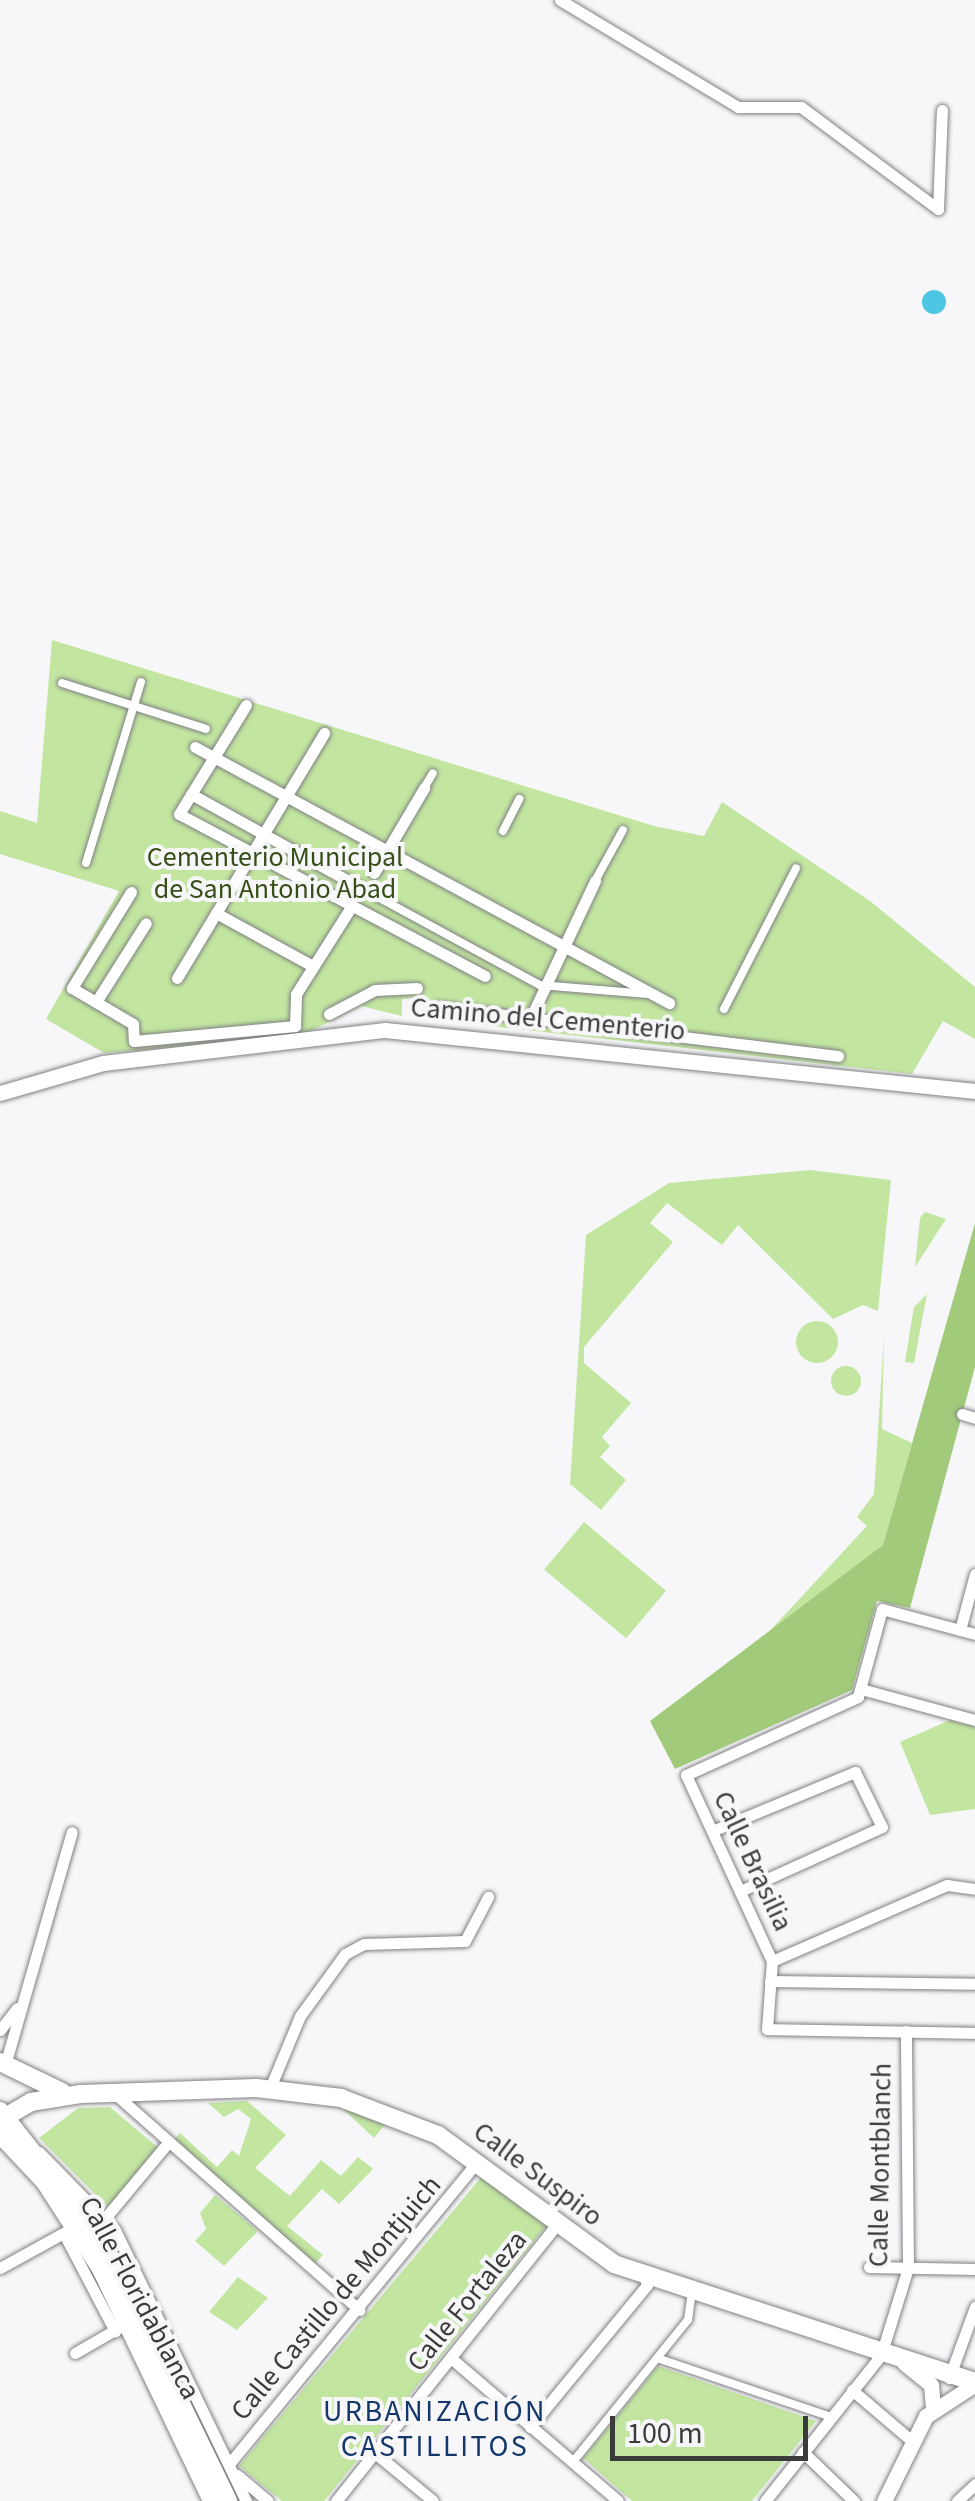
<!DOCTYPE html>
<meta charset="utf-8">
<style>
body{margin:0}
#map{position:relative;width:975px;height:2501px;overflow:hidden;background:#f7f7fa;font-family:"Source Sans 3",sans-serif}
div>[style]{position:absolute}
.green>*{inset:0;background:#c2e6a0;transform-origin:0 0}
.round{border-radius:50%}
.forest>*{inset:0;background:#a2ca7b}
.water>*{inset:0;background:#4cc6e3}
.roads{filter:drop-shadow(0 0 2px #808183) drop-shadow(0 0 2px #808183)}
.pedestrian>*{height:8px;margin:-4px;padding:0 4px;transform-origin:4px;border-radius:4px;background:#fff}
.minor>*{height:11px;margin:-5.5px;padding:0 5.5px;transform-origin:5.5px;border-radius:5.5px;background:#fff}
.secondary>*{height:15px;margin:-7.5px;padding:0 7.5px;transform-origin:7.5px;border-radius:7.5px;background:#fff}
.primary>*{height:18px;margin:-9px;padding:0 9px;transform-origin:9px;border-radius:9px;background:#fff}
span{translate:-50% -50%;white-space:nowrap;text-align:center;line-height:1.15;-webkit-text-stroke:8px #f7f7fa;paint-order:stroke}
.park-label{font-size:28px;color:#364f17}
.street-label{font-size:28px;color:#3b3b3c}
.neighbourhood-label{font-size:30px;color:#14376b;letter-spacing:2.5px}
.scale{position:absolute;left:610px;top:2416px;width:198px;height:45px;box-sizing:border-box;border:5px solid #3b3b3c;border-top:0;padding-left:12px;font-size:30px;line-height:35px;white-space:nowrap;color:#3b3b3c;-webkit-text-stroke:8px #f7f7fa;paint-order:stroke}
</style>
<div id="map">
<div class="green">
<i style="clip-path:polygon(52px 640px,654px 826px,704px 836px,722px 802px,870px 901px,975px 987px,975px 1039px,943px 1021px,912px 1074px,430px 1019px,423px 997px,402px 999px,402px 1016px,361px 1006px,303px 1035px,104px 1053px,46px 1019px,119px 891px,0 854px,0 811px,37px 823px)"></i>
<i style="clip-path:polygon(810px 1170px,891px 1180px,878px 1311px,863px 1305px,833px 1319px,738px 1225px,722px 1245px,667px 1203px,650px 1223px,673px 1242px,584px 1347px,584px 1363px,631px 1403px,602px 1437px,610px 1446px,600px 1457px,626px 1480px,601px 1510px,570px 1484px,586px 1235px,669px 1183px)"></i>
<i style="clip-path:polygon(925px 1212px,946px 1219px,915px 1267px,920px 1218px)"></i>
<i style="clip-path:polygon(927px 1294px,914px 1363px,905px 1362px,914px 1307px)"></i>
<i class="round" style="left:796px;top:1321px;width:42px;height:42px"></i>
<i style="clip-path:polygon(884px 1336px,882px 1429px,912px 1443px,883px 1545px,766px 1635px,867px 1526px,857px 1517px,874px 1494px)"></i>
<i class="round" style="left:831px;top:1366px;width:30px;height:30px"></i>
<i style="left:584px;top:1522px;width:107px;height:62px;rotate:40deg"></i>
<i style="clip-path:polygon(950px 1720px,975px 1727px,975px 1809px,930px 1815px,900px 1742px)"></i>
<i style="clip-path:polygon(247px 2101px,286px 2135px,255px 2168px,290px 2196px,321px 2160px,341px 2176px,358px 2157px,373px 2169px,339px 2204px,322px 2189px,287px 2226px,323px 2255px,315px 2264px,172px 2142px,180px 2133px,217px 2167px,232px 2150px,239px 2156px,251px 2119px,238px 2109px,224px 2117px,208px 2103px)"></i>
<i style="clip-path:polygon(110px 2107px,162px 2151px,111px 2210px,39px 2138px,78px 2108px)"></i>
<i style="clip-path:polygon(343px 2109px,358px 2113px,387px 2122px,374px 2138px)"></i>
<i style="clip-path:polygon(483px 2175px,548px 2224px,324px 2501px,282px 2501px,239px 2466px)"></i>
<i style="clip-path:polygon(215px 2195px,258px 2231px,224px 2266px,195px 2241px,206px 2229px,200px 2213px)"></i>
<i style="clip-path:polygon(238px 2277px,268px 2298px,237px 2330px,209px 2312px)"></i>
<i style="clip-path:polygon(658px 2366px,816px 2421px,752px 2501px,632px 2501px,583px 2458px)"></i>
</div>
<div class="forest">
<i style="clip-path:polygon(975px 1223px,975px 1367px,910px 1608px,877px 1601px,852px 1690px,675px 1769px,650px 1721px,883px 1545px)"></i>
</div>
<div class="water">
<i class="round" style="left:922px;top:290px;width:24px;height:24px"></i>
</div>
<div class="roads">
<div class="pedestrian">
<i style="left:62px;top:683px;width:151px;rotate:17.7deg"></i>
<i style="left:424px;top:788px;width:17px;rotate:-59deg"></i>
<i style="left:503px;top:831px;width:36px;rotate:-63deg"></i>
<i style="left:86px;top:863px;width:189px;rotate:-73.1deg"></i>
<i style="left:595px;top:881px;width:58px;rotate:-61.2deg"></i>
<i style="left:363px;top:889px;width:201px;rotate:28.5deg"></i>
<i style="left:540px;top:985px;width:108px;rotate:4.8deg"></i>
<i style="left:724px;top:1009px;width:158px;rotate:-62.9deg"></i>
<i style="left:657px;top:2358px;width:184px;rotate:18.7deg"></i>
<i style="left:572px;top:2463px;width:184px;rotate:-51deg"></i>
<i style="left:688px;top:2320px;width:28px;rotate:-82deg"></i>
</div>
<div class="minor">
<i style="left:560px;top:0;width:208px;rotate:31deg"></i>
<i style="left:738px;top:107px;width:63px"></i>
<i style="left:801px;top:107px;width:171px;rotate:36.7deg"></i>
<i style="left:938px;top:209px;width:99px;rotate:-87.7deg"></i>
<i style="left:246px;top:705px;width:128px;rotate:121.6deg"></i>
<i style="left:179px;top:814px;width:346px;rotate:27.9deg"></i>
<i style="left:195px;top:747px;width:539px;rotate:28.37deg"></i>
<i style="left:191px;top:794px;width:196px;rotate:28.9deg"></i>
<i style="left:374px;top:873px;width:99px;rotate:-59.5deg"></i>
<i style="left:131px;top:892px;width:113px;rotate:121.6deg"></i>
<i style="left:72px;top:988px;width:71px;rotate:30.5deg"></i>
<i style="left:133px;top:1024px;width:17px;rotate:87deg"></i>
<i style="left:134px;top:1041px;width:162px;rotate:-5.3deg"></i>
<i style="left:295px;top:1026px;width:32px;rotate:-88deg"></i>
<i style="left:296px;top:994px;width:103px;rotate:-57.7deg"></i>
<i style="left:216px;top:913px;width:111px;rotate:28.7deg"></i>
<i style="left:177px;top:978px;width:286px;rotate:-59deg"></i>
<i style="left:96px;top:1002px;width:93px;rotate:-57.7deg"></i>
<i style="left:439px;top:1007px;width:402px;rotate:7deg"></i>
<i style="left:329px;top:1014px;width:52px;rotate:-27.6deg"></i>
<i style="left:375px;top:990px;width:42px;rotate:-2.7deg"></i>
<i style="left:530px;top:1019px;width:153px;rotate:-64.8deg"></i>
<i style="left:962px;top:1414px;width:14px;rotate:17deg"></i>
<i style="left:960px;top:1630px;width:58px;rotate:-75deg"></i>
<i style="left:975px;top:1634px;width:96px;rotate:-165deg"></i>
<i style="left:882px;top:1609px;width:91px;rotate:105.3deg"></i>
<i style="left:858px;top:1697px;width:189px;rotate:155.6deg"></i>
<i style="left:686px;top:1775px;width:205px;rotate:65.2deg"></i>
<i style="left:772px;top:1961px;width:68px;rotate:94.2deg"></i>
<i style="left:767px;top:2029px;width:208px;rotate:1.1deg"></i>
<i style="left:861px;top:1689px;width:118px;rotate:15.2deg"></i>
<i style="left:712px;top:1831px;width:155px;rotate:-22.4deg"></i>
<i style="left:855px;top:1772px;width:61px;rotate:63.9deg"></i>
<i style="left:882px;top:1827px;width:156px;rotate:155.7deg"></i>
<i style="left:772px;top:1961px;width:191px;rotate:-23.5deg"></i>
<i style="left:947px;top:1885px;width:28px;rotate:8deg"></i>
<i style="left:770px;top:1981px;width:205px;rotate:0.8deg"></i>
<i style="left:0;top:2030px;width:28px;rotate:-52deg"></i>
<i style="left:5px;top:2065px;width:242px;rotate:-74deg"></i>
<i style="left:270px;top:2088px;width:78px;rotate:-67.4deg"></i>
<i style="left:300px;top:2016px;width:77px;rotate:-54deg"></i>
<i style="left:345px;top:1954px;width:21px;rotate:-28deg"></i>
<i style="left:364px;top:1944px;width:101px;rotate:-1.7deg"></i>
<i style="left:465px;top:1941px;width:50px;rotate:-62.4deg"></i>
<i style="left:113px;top:2092px;width:329px;rotate:41.5deg"></i>
<i style="left:39px;top:2152px;width:109px;rotate:45.7deg"></i>
<i style="left:115px;top:2230px;width:301px;rotate:64.2deg"></i>
<i style="left:106px;top:2217px;width:94px;rotate:-50.2deg"></i>
<i style="left:64px;top:2234px;width:110px;rotate:62.3deg"></i>
<i style="left:869px;top:2267px;width:106px;rotate:1.1deg"></i>
<i style="left:0;top:2268px;width:77px;rotate:-28.9deg"></i>
<i style="left:75px;top:2353px;width:52px;rotate:-30deg"></i>
<i style="left:452px;top:2359px;width:218px;rotate:40.5deg"></i>
<i style="left:949px;top:2378px;width:76px;rotate:-69.9deg"></i>
<i style="left:852px;top:2390px;width:79px;rotate:40.4deg"></i>
<i style="left:530px;top:2427px;width:184px;rotate:-50.5deg"></i>
<i style="left:647px;top:2285px;width:10px;rotate:-107deg"></i>
<i style="left:803px;top:2452px;width:71px;rotate:43.9deg"></i>
<i style="left:375px;top:2453px;width:75px;rotate:39.6deg"></i>
<i style="left:229px;top:2464px;width:391px;rotate:-50.6deg"></i>
<i style="left:237px;top:2475px;width:40px;rotate:40deg"></i>
<i style="left:336px;top:2501px;width:356px;rotate:-51.4deg"></i>
<i style="left:765px;top:2501px;width:186px;rotate:-51.5deg"></i>
<i style="left:881px;top:2355px;width:91px;rotate:-72.8deg"></i>
<i style="left:908px;top:2268px;width:237px;rotate:-90.5deg"></i>
<i style="left:957px;top:2501px;width:25px;rotate:-43deg"></i>
</div>
<div class="secondary">
<i style="left:0;top:1093px;width:107px;rotate:-16.2deg"></i>
<i style="left:103px;top:1063px;width:284px;rotate:-6.7deg"></i>
<i style="left:385px;top:1030px;width:593px;rotate:5.9deg"></i>
<i style="left:904px;top:2363px;width:35px;rotate:39deg"></i>
<i style="left:931px;top:2385px;width:22px;rotate:85deg"></i>
<i style="left:884px;top:2501px;width:95px;rotate:-63.7deg"></i>
<i style="left:926px;top:2416px;width:59px;rotate:-33.1deg"></i>
</div>
<div class="primary">
<i style="left:0;top:2062px;width:69px;rotate:25.8deg"></i>
<i style="left:0;top:2111px;width:163px;rotate:51.7deg"></i>
<i style="left:101px;top:2239px;width:291px;rotate:64.1deg"></i>
<i style="left:0;top:2120px;width:36px;rotate:-30deg"></i>
<i style="left:31px;top:2102px;width:51px;rotate:-9.1deg"></i>
<i style="left:81px;top:2094px;width:175px;rotate:-2deg"></i>
<i style="left:256px;top:2088px;width:86px;rotate:6.7deg"></i>
<i style="left:341px;top:2098px;width:104px;rotate:20.9deg"></i>
<i style="left:438px;top:2135px;width:218px;rotate:36.2deg"></i>
<i style="left:614px;top:2264px;width:380px;rotate:18.1deg"></i>
<i style="left:0;top:2134px;width:66px;rotate:46.8deg"></i>
<i style="left:45px;top:2182px;width:103px;rotate:57.2deg"></i>
<i style="left:101px;top:2269px;width:257px;rotate:64.4deg"></i>
</div>
</div>
<div class="park-label">
<span style="left:275px;top:873px">Cementerio Municipal<br>de San Antonio Abad</span>
</div>
<div class="street-label">
<span style="left:548px;top:1019px;rotate:5deg">Camino del Cementerio</span>
<span style="left:753px;top:1861px;rotate:65deg">Calle Brasilia</span>
<span style="left:880px;top:2165px;rotate:-89deg">Calle Montblanch</span>
<span style="left:538px;top:2174px;rotate:37deg">Calle Suspiro</span>
<span style="left:140px;top:2298px;rotate:62deg">Calle Floridablanca</span>
<span style="left:336px;top:2298px;rotate:-50deg">Calle Castillo de Montjuich</span>
<span style="left:467px;top:2301px;rotate:-51deg">Calle Fortaleza</span>
</div>
<div class="neighbourhood-label">
<span style="left:435px;top:2429px">URBANIZACIÓN<br>CASTILLITOS</span>
</div>
<div class="scale">100 m</div>
</div>
